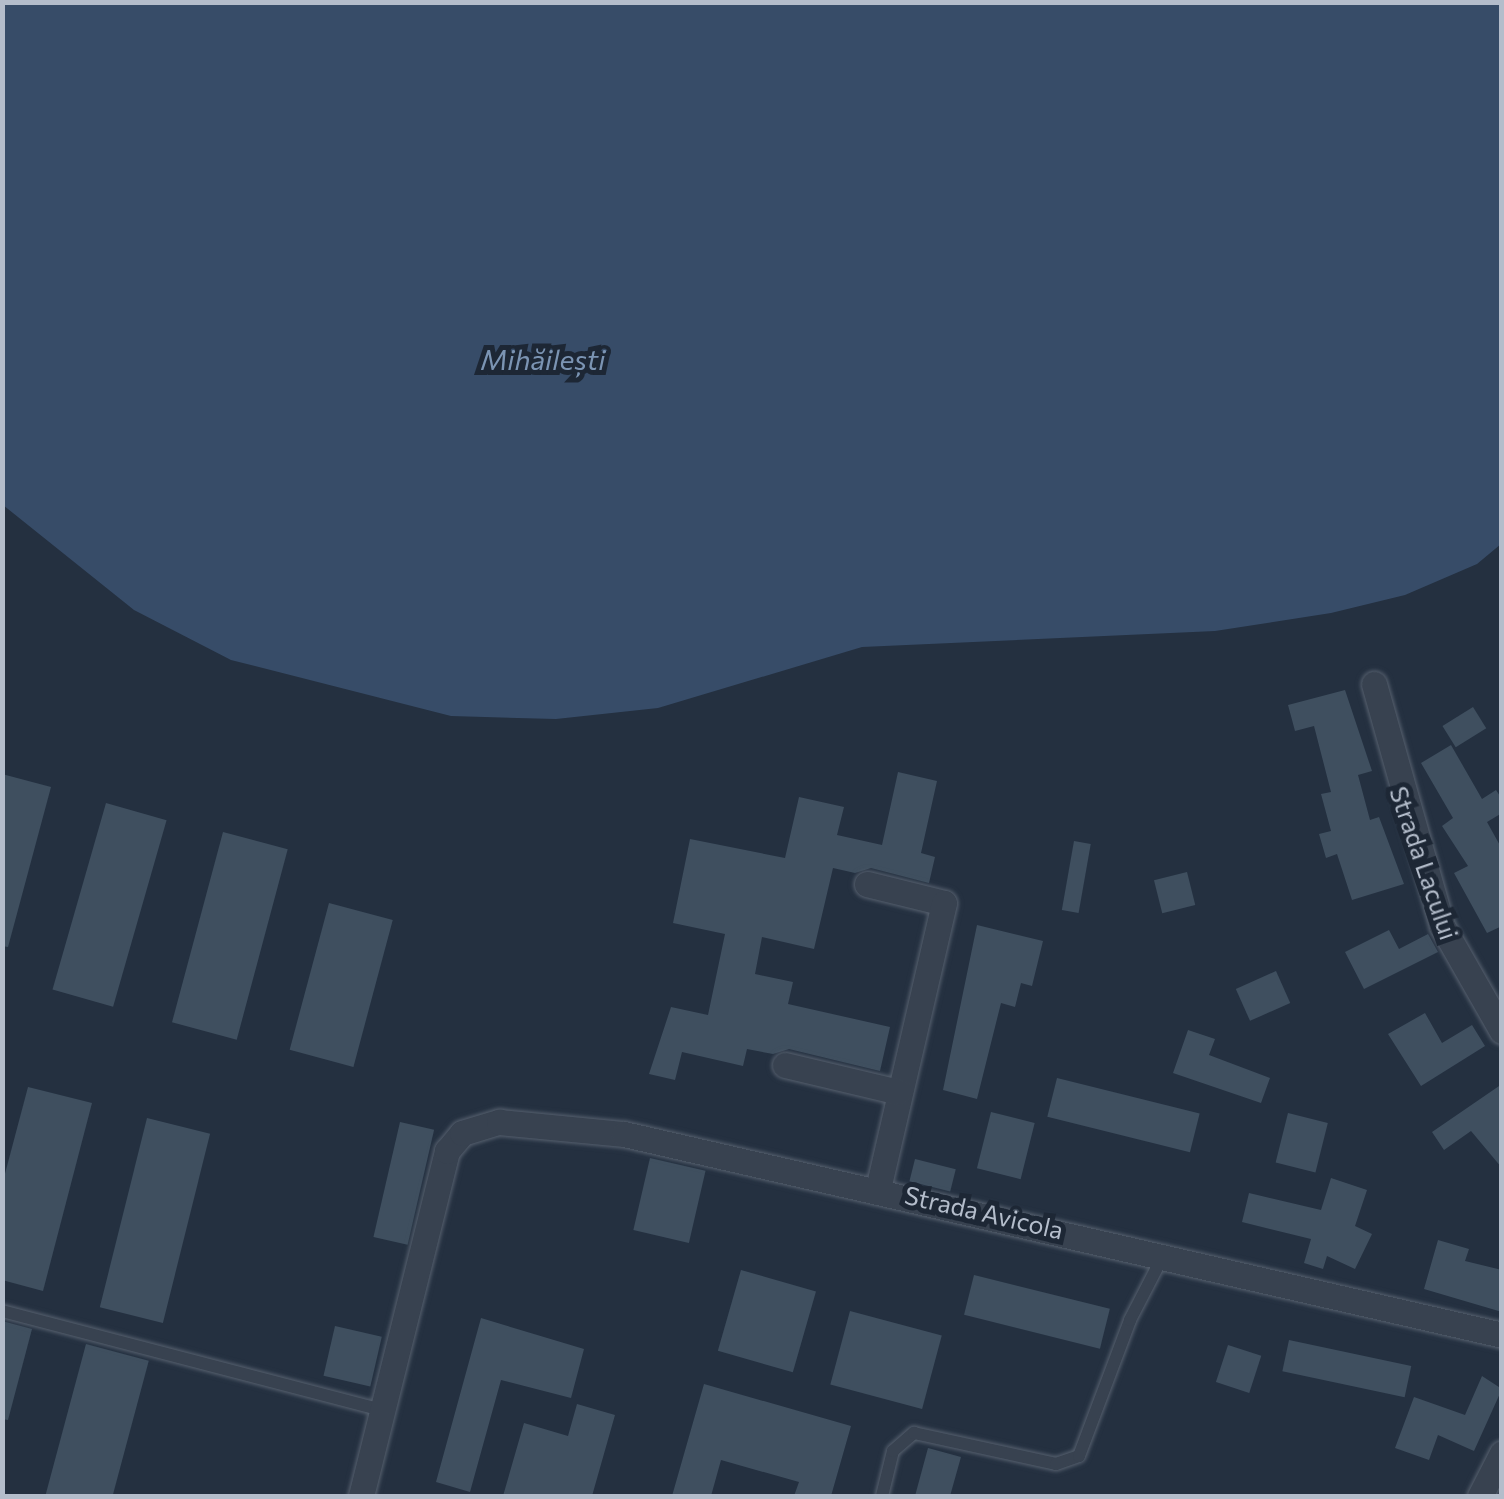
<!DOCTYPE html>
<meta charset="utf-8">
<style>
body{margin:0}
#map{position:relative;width:1504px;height:1499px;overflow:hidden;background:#243040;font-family:Commissioner,sans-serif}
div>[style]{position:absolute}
.water>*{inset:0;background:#374c68}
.building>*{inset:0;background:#3f4f5f;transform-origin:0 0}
.roads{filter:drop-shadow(0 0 2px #56606e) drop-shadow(0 0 2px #56606e)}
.service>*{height:12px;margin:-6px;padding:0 6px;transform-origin:6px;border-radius:6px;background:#384250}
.minor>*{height:25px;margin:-12.5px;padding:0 12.5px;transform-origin:12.5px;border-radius:12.5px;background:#384250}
span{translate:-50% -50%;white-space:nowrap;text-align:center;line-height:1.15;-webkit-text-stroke:10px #1d2735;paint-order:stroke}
.street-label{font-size:25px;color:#b4bdcb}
.water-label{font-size:28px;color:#7b94b3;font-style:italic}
.frame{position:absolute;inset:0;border:5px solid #b4bdcb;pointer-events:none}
</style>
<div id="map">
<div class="water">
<i style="clip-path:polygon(3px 2px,1501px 3px,1501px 544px,1477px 564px,1405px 595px,1331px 613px,1215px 631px,862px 647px,658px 708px,556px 719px,451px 716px,231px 660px,134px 610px,3px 505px)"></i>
</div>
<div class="building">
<i style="clip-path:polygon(1345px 690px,1372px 771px,1358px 775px,1370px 820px,1379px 817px,1404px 884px,1352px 900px,1337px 854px,1326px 858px,1319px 834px,1331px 831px,1321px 794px,1331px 792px,1314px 726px,1295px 731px,1288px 705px)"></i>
<i style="left:1473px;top:707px;width:25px;height:36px;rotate:58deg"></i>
<i style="clip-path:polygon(1451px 745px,1482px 799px,1496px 790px,1502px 799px,1502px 813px,1487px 822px,1502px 849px,1502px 926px,1487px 933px,1454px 873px,1468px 866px,1442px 826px,1453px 818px,1421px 763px)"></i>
<i style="clip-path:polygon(898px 772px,937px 781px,921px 853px,935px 857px,929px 883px,871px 868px,855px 873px,833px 868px,814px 949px,762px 937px,755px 974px,793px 982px,788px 1004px,890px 1027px,880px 1071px,789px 1049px,773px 1054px,747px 1049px,743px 1066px,682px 1052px,675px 1080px,649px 1074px,671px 1007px,708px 1015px,725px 934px,673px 923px,690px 839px,785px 858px,799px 797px,844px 807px,837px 835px,882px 845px)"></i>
<i style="clip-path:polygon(2px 774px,51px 787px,8px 947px,2px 946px)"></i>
<i style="left:106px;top:803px;width:63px;height:194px;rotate:16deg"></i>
<i style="left:223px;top:832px;width:67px;height:197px;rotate:15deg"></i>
<i style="left:1074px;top:841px;width:17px;height:70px;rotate:10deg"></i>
<i style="left:1187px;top:872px;width:34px;height:34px;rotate:76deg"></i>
<i style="left:329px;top:903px;width:66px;height:152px;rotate:15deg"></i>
<i style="clip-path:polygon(977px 925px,1043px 941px,1032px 986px,1021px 983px,1015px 1007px,1001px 1003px,977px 1099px,943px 1090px)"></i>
<i style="clip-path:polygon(1389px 930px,1399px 949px,1428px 934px,1438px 952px,1364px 989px,1345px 952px)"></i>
<i style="left:1276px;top:971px;width:35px;height:44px;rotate:66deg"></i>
<i style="clip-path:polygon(1425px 1013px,1442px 1043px,1472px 1025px,1485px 1046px,1421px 1086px,1388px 1034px)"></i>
<i style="clip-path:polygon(1188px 1030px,1215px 1039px,1209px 1055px,1270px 1078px,1261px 1103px,1173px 1073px)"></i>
<i style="left:1057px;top:1078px;width:147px;height:40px;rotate:14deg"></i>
<i style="clip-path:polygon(1502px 1084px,1502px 1168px,1471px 1131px,1444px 1150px,1432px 1132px)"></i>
<i style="clip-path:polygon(28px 1087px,92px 1103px,43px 1291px,2px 1280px,2px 1185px)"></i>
<i style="left:991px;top:1112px;width:45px;height:58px;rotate:14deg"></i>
<i style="left:1288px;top:1113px;width:41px;height:51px;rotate:14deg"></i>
<i style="left:147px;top:1118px;width:65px;height:195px;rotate:14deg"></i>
<i style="left:400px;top:1122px;width:35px;height:118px;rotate:13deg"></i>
<i style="left:650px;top:1158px;width:57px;height:74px;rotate:13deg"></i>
<i style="left:915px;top:1159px;width:42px;height:23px;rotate:14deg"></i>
<i style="clip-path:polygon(1331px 1178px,1367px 1190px,1355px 1226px,1372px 1234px,1355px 1269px,1327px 1256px,1323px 1269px,1304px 1263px,1311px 1239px,1242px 1222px,1249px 1193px,1321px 1210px)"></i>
<i style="clip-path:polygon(1438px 1240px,1469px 1249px,1465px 1261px,1502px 1270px,1502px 1312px,1424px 1289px)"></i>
<i style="left:741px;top:1270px;width:78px;height:84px;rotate:16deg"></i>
<i style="left:974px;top:1275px;width:140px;height:41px;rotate:14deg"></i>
<i style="left:850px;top:1311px;width:95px;height:76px;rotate:15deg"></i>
<i style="clip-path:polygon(481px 1318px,584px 1349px,571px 1398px,501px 1380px,470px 1492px,436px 1482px)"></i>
<i style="clip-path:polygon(2px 1321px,32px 1329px,8px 1420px,2px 1419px)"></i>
<i style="left:335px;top:1326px;width:48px;height:51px;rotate:13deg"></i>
<i style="left:1289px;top:1340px;width:125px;height:32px;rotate:12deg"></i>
<i style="left:86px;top:1344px;width:65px;height:157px;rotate:15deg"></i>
<i style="left:1228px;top:1345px;width:35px;height:39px;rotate:18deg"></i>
<i style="clip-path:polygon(1482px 1376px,1502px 1389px,1474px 1451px,1438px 1435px,1429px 1460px,1395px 1448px,1414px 1397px,1465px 1415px)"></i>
<i style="clip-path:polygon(704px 1384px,851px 1426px,831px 1496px,794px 1496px,799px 1482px,721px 1460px,711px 1496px,672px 1496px)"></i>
<i style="clip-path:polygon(577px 1404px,615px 1415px,592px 1496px,503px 1496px,524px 1423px,568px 1436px)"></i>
<i style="clip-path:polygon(928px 1448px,961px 1457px,950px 1496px,915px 1496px)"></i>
</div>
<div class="roads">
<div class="service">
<i style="left:2px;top:1311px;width:394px;rotate:14.6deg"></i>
<i style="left:882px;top:1496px;width:46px;rotate:-76.3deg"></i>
<i style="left:893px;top:1451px;width:28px;rotate:-41deg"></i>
<i style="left:914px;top:1433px;width:145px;rotate:12.3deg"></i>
<i style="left:1056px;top:1464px;width:24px;rotate:-19deg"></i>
<i style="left:1079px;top:1456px;width:145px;rotate:-69.4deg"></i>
<i style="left:1130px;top:1320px;width:72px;rotate:-62.7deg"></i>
</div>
<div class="minor">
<i style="left:1374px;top:684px;width:251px;rotate:74.3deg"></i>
<i style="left:1442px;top:926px;width:121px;rotate:60.3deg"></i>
<i style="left:867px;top:884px;width:79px;rotate:13.9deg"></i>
<i style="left:944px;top:903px;width:293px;rotate:103deg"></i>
<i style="left:785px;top:1065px;width:117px;rotate:13.3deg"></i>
<i style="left:361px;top:1496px;width:356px;rotate:-76deg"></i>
<i style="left:447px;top:1151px;width:23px;rotate:-50deg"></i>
<i style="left:462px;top:1133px;width:39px;rotate:-17deg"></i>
<i style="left:499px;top:1122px;width:126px;rotate:5.5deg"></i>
<i style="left:624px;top:1134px;width:901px;rotate:12.89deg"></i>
<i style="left:1480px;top:1496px;width:48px;rotate:-62.9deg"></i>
</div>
</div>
<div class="street-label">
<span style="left:1424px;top:863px;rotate:71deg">Strada Lacului</span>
<span style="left:984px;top:1212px;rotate:13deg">Strada Avicola</span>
</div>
<div class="water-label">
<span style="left:543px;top:359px">Mihăilești</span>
</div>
<div class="frame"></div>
</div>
